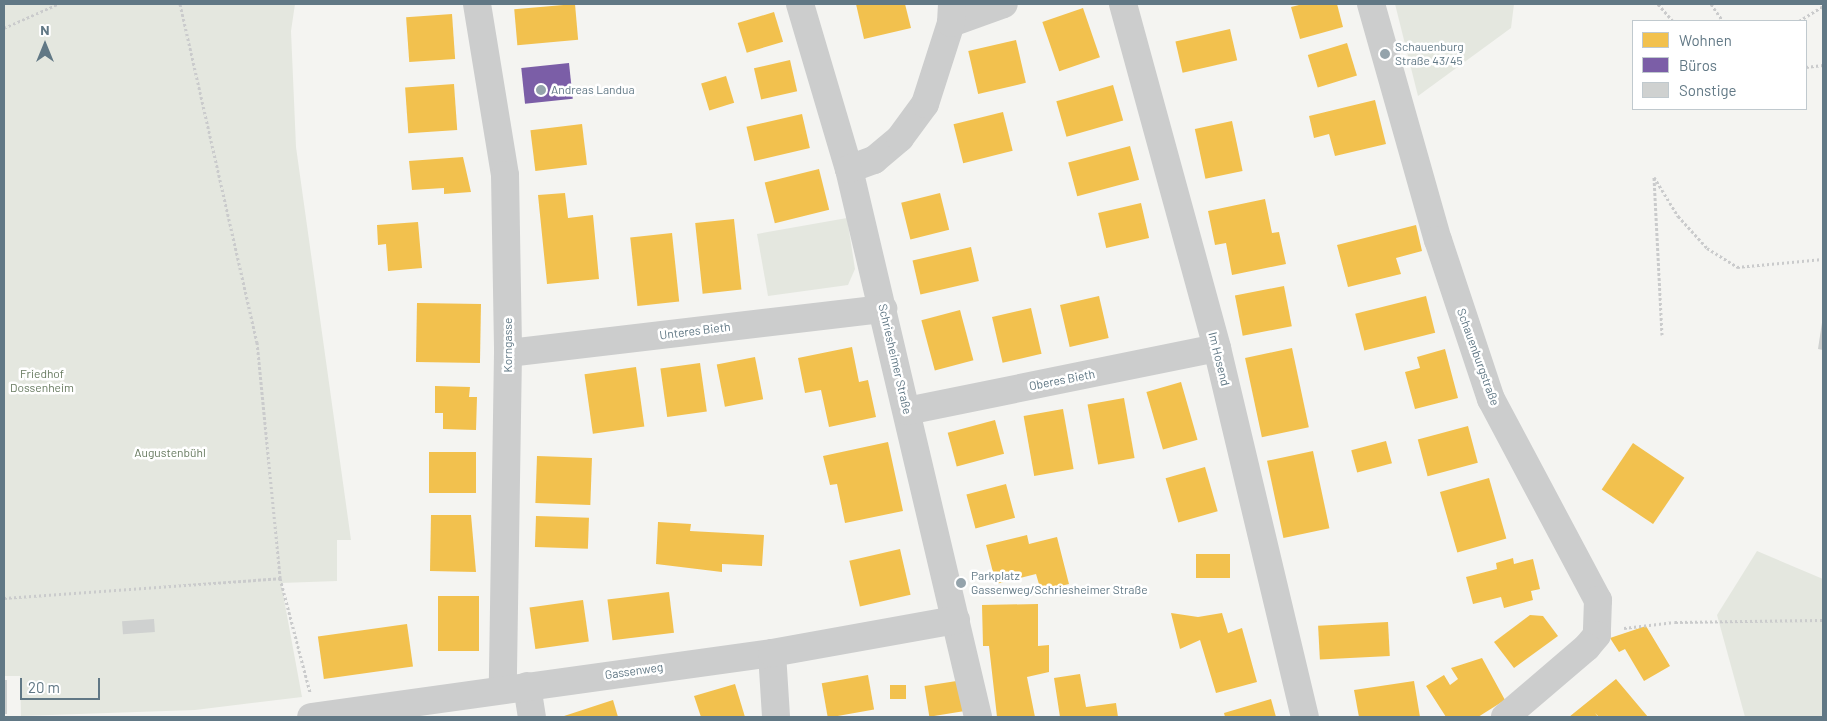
<!DOCTYPE html>
<meta charset="utf-8">
<style>
body{margin:0}
#map{position:relative;width:1827px;height:721px;overflow:hidden;background:#f4f4f1;font-family:Barlow,sans-serif}
div>[style]{position:absolute}
.green>*{inset:0;background:#e4e7df}
.homes>*{inset:0;background:#f2c14e;transform-origin:0 0}
.offices>*{inset:0;background:#7b5ea7;transform-origin:0 0}
.building>*{inset:0;background:#cfd1d0;transform-origin:0 0}
.path>*{height:3px;margin-top:-1.5px;transform-origin:0;background:repeating-linear-gradient(90deg,#cacbcc 0 2.5px,transparent 0 5px)}
.minor>*{height:28px;margin:-14px;padding:0 14px;transform-origin:14px;border-radius:14px;background:#cccdcd}
.dots>*{width:14px;height:14px;translate:-50% -50%;box-sizing:border-box;border:2px solid #fff;border-radius:50%}
span{translate:-50% -50%;white-space:nowrap;text-align:center;line-height:1.15;-webkit-text-stroke:5px #fff;paint-order:stroke}
.poi-label{font-size:12px;color:#617885}
.left{translate:0 -50%;text-align:left}
.street-label{font-size:12px;color:#617885}
.park-label{font-size:12px;color:#687b60}
.frame{position:absolute;inset:0;border:5px solid #617885;pointer-events:none}
.legend{position:absolute;left:1632px;top:20px;width:175px;height:90px;box-sizing:border-box;background:#fff;border:1px solid #c0c9ce;margin:0;padding:6px 9px;list-style:none;font-size:15px;color:#617885}
.legend li{display:flex;align-items:center;gap:10px;height:25px}
.legend b{width:25px;border:1px solid #c0c9ce}
.north{position:absolute;left:20px;top:20px;width:50px;height:50px;-webkit-text-stroke:4px #fff;paint-order:stroke;rotate:0deg;font-size:14px;font-weight:700;line-height:20px;text-align:center;color:#617885}
.north::after{content:'';display:block;margin:auto;width:18px;height:22px;background:#617885;clip-path:polygon(50% 0,100% 100%,50% 72%,0 100%)}
.scale{position:absolute;left:20px;top:678px;width:80px;height:22px;box-sizing:border-box;border:2px solid #617885;border-top:0;padding-left:6px;font-size:15px;line-height:18px;white-space:nowrap;color:#617885;-webkit-text-stroke:4px #fff;paint-order:stroke}
</style>
<div id="map">
<div class="green">
<i style="clip-path:polygon(4px 4px,295px 4px,291px 31px,296px 147px,351px 540px,337px 540px,337px 581px,281px 583px,302px 697px,195px 710px,21px 716px,20px 676px,4px 676px)"></i>
<i style="clip-path:polygon(1395px 4px,1514px 4px,1511px 28px,1418px 96px)"></i>
<i style="clip-path:polygon(847px 218px,855px 269px,848px 285px,768px 296px,757px 234px)"></i>
<i style="clip-path:polygon(1757px 551px,1823px 579px,1823px 717px,1745px 717px,1717px 615px)"></i>
</div>
<div class="homes">
<i style="left:575px;top:4px;width:36px;height:61px;rotate:85deg"></i>
<i style="clip-path:polygon(856px 4px,905px 4px,911px 28px,864px 39px)"></i>
<i style="clip-path:polygon(1303px 4px,1337px 4px,1343px 27px,1300px 39px,1291px 7px)"></i>
<i style="left:1083px;top:8px;width:52px;height:43px;rotate:71deg"></i>
<i style="left:774px;top:12px;width:31px;height:38px;rotate:73deg"></i>
<i style="left:452px;top:14px;width:45px;height:46px;rotate:86deg"></i>
<i style="left:1230px;top:29px;width:32px;height:56px;rotate:77deg"></i>
<i style="left:1016px;top:40px;width:44px;height:49px;rotate:77deg"></i>
<i style="left:1347px;top:43px;width:34px;height:41px;rotate:73deg"></i>
<i style="left:790px;top:60px;width:32px;height:37px;rotate:77deg"></i>
<i style="left:726px;top:76px;width:28px;height:26px;rotate:73deg"></i>
<i style="left:454px;top:84px;width:46px;height:49px;rotate:86deg"></i>
<i style="left:1113px;top:85px;width:37px;height:59px;rotate:74deg"></i>
<i style="clip-path:polygon(1375px 100px,1386px 144px,1335px 156px,1329px 134px,1314px 138px,1309px 116px)"></i>
<i style="left:1003px;top:112px;width:40px;height:51px;rotate:76deg"></i>
<i style="left:802px;top:114px;width:35px;height:57px;rotate:77deg"></i>
<i style="left:1232px;top:121px;width:51px;height:38px;rotate:78deg"></i>
<i style="left:582px;top:124px;width:41px;height:52px;rotate:83deg"></i>
<i style="left:1130px;top:146px;width:35px;height:64px;rotate:75deg"></i>
<i style="clip-path:polygon(463px 157px,471px 192px,444px 194px,444px 188px,412px 190px,409px 161px)"></i>
<i style="left:819px;top:169px;width:42px;height:56px;rotate:76deg"></i>
<i style="clip-path:polygon(565px 193px,568px 218px,593px 215px,599px 279px,547px 284px,538px 195px)"></i>
<i style="left:940px;top:193px;width:38px;height:40px;rotate:76deg"></i>
<i style="clip-path:polygon(1265px 199px,1272px 233px,1279px 232px,1286px 264px,1232px 275px,1226px 243px,1215px 245px,1208px 211px)"></i>
<i style="left:1141px;top:203px;width:36px;height:44px;rotate:77deg"></i>
<i style="left:734px;top:219px;width:71px;height:39px;rotate:84deg"></i>
<i style="clip-path:polygon(418px 222px,422px 268px,388px 271px,386px 244px,378px 245px,377px 225px)"></i>
<i style="clip-path:polygon(1416px 225px,1422px 251px,1396px 258px,1401px 274px,1348px 287px,1337px 245px)"></i>
<i style="left:672px;top:233px;width:69px;height:42px;rotate:84deg"></i>
<i style="left:971px;top:247px;width:35px;height:60px;rotate:77deg"></i>
<i style="left:1284px;top:286px;width:41px;height:50px;rotate:79deg"></i>
<i style="left:1099px;top:296px;width:43px;height:40px;rotate:77deg"></i>
<i style="left:1426px;top:296px;width:38px;height:73px;rotate:76deg"></i>
<i style="left:417px;top:303px;width:64px;height:59px;rotate:1deg"></i>
<i style="left:1031px;top:308px;width:47px;height:40px;rotate:77deg"></i>
<i style="left:960px;top:310px;width:52px;height:40px;rotate:75deg"></i>
<i style="clip-path:polygon(852px 347px,859px 382px,868px 380px,876px 417px,829px 427px,821px 390px,805px 393px,798px 358px)"></i>
<i style="left:1292px;top:348px;width:81px;height:48px;rotate:78deg"></i>
<i style="clip-path:polygon(1445px 349px,1458px 398px,1415px 409px,1405px 372px,1420px 368px,1417px 357px)"></i>
<i style="left:755px;top:357px;width:43px;height:39px;rotate:79deg"></i>
<i style="left:700px;top:363px;width:49px;height:40px;rotate:82deg"></i>
<i style="left:636px;top:367px;width:60px;height:52px;rotate:82deg"></i>
<i style="left:1181px;top:382px;width:60px;height:36px;rotate:74deg"></i>
<i style="clip-path:polygon(435px 386px,470px 387px,469px 397px,477px 397px,476px 430px,443px 429px,443px 413px,435px 413px)"></i>
<i style="left:1124px;top:398px;width:61px;height:37px;rotate:80deg"></i>
<i style="left:1063px;top:409px;width:61px;height:40px;rotate:80deg"></i>
<i style="left:995px;top:420px;width:35px;height:49px;rotate:75deg"></i>
<i style="left:1468px;top:426px;width:38px;height:52px;rotate:75deg"></i>
<i style="left:1386px;top:441px;width:23px;height:36px;rotate:75deg"></i>
<i style="clip-path:polygon(888px 442px,903px 511px,845px 523px,837px 484px,830px 485px,823px 456px)"></i>
<i style="left:1633px;top:443px;width:62px;height:56px;rotate:34deg"></i>
<i style="left:1313px;top:451px;width:79px;height:47px;rotate:78deg"></i>
<i style="left:429px;top:452px;width:47px;height:41px"></i>
<i style="left:537px;top:456px;width:55px;height:47px;rotate:2deg"></i>
<i style="left:1205px;top:467px;width:46px;height:41px;rotate:74deg"></i>
<i style="left:1489px;top:478px;width:63px;height:51px;rotate:74deg"></i>
<i style="left:1006px;top:484px;width:35px;height:41px;rotate:75deg"></i>
<i style="clip-path:polygon(431px 515px,471px 515px,476px 572px,430px 571px)"></i>
<i style="left:536px;top:516px;width:53px;height:31px;rotate:2deg"></i>
<i style="clip-path:polygon(658px 522px,691px 524px,690px 531px,764px 535px,762px 566px,722px 564px,722px 572px,656px 564px)"></i>
<i style="clip-path:polygon(1027px 535px,1029px 544px,1057px 537px,1069px 584px,1041px 591px,1036px 574px,996px 584px,986px 545px)"></i>
<i style="left:900px;top:549px;width:47px;height:52px;rotate:77deg"></i>
<i style="left:1230px;top:554px;width:24px;height:34px;rotate:90deg"></i>
<i style="clip-path:polygon(1513px 558px,1514px 564px,1533px 559px,1540px 589px,1531px 591px,1533px 600px,1504px 608px,1501px 597px,1473px 604px,1466px 577px,1497px 569px,1496px 563px)"></i>
<i style="left:669px;top:592px;width:41px;height:62px;rotate:83deg"></i>
<i style="left:438px;top:596px;width:41px;height:55px"></i>
<i style="left:583px;top:600px;width:42px;height:54px;rotate:82deg"></i>
<i style="clip-path:polygon(1038px 604px,1038px 646px,1049px 645px,1049px 672px,1027px 677px,1035px 717px,997px 717px,989px 646px,983px 646px,982px 605px)"></i>
<i style="clip-path:polygon(1171px 613px,1198px 617px,1222px 613px,1228px 633px,1242px 628px,1257px 682px,1216px 693px,1200px 640px,1180px 649px)"></i>
<i style="clip-path:polygon(1530px 615px,1543px 616px,1558px 636px,1514px 668px,1494px 642px)"></i>
<i style="left:1388px;top:622px;width:34px;height:70px;rotate:87deg"></i>
<i style="left:407px;top:624px;width:43px;height:90px;rotate:82deg"></i>
<i style="clip-path:polygon(1646px 626px,1670px 666px,1644px 681px,1625px 649px,1619px 652px,1610px 638px)"></i>
<i style="clip-path:polygon(1482px 658px,1505px 700px,1478px 717px,1446px 717px,1426px 686px,1444px 675px,1450px 685px,1458px 679px,1451px 668px)"></i>
<i style="clip-path:polygon(1080px 674px,1086px 707px,1116px 703px,1118px 717px,1060px 717px,1054px 678px)"></i>
<i style="left:868px;top:675px;width:35px;height:47px;rotate:80deg"></i>
<i style="clip-path:polygon(1616px 679px,1648px 717px,1599px 717px,1595px 713px,1598px 717px,1569px 717px)"></i>
<i style="left:963px;top:680px;width:31px;height:39px;rotate:81deg"></i>
<i style="clip-path:polygon(1414px 681px,1420px 717px,1359px 717px,1354px 690px)"></i>
<i style="clip-path:polygon(735px 684px,745px 717px,701px 717px,694px 696px)"></i>
<i style="left:890px;top:685px;width:16px;height:14px"></i>
<i style="clip-path:polygon(1271px 699px,1276px 717px,1225px 717px,1224px 713px)"></i>
<i style="clip-path:polygon(613px 700px,618px 717px,561px 717px)"></i>
</div>
<div class="offices">
<i style="left:569px;top:63px;width:36px;height:48px;rotate:84deg"></i>
</div>
<div class="building">
<i style="clip-path:polygon(1823px 316px,1823px 350px,1818px 349px)"></i>
<i style="left:154px;top:619px;width:13px;height:32px;rotate:86deg"></i>
<i style="left:4px;top:680px;width:3px;height:34px"></i>
</div>
<div class="path">
<i style="left:180px;top:4px;width:347px;rotate:77.2deg"></i>
<i style="left:257px;top:342px;width:237px;rotate:84.4deg"></i>
<i style="left:280px;top:578px;width:118px;rotate:75.3deg"></i>
<i style="left:1658px;top:4px;width:23px;rotate:49deg"></i>
<i style="left:1711px;top:4px;width:21px;rotate:55deg"></i>
<i style="left:1799px;top:21px;width:28px;rotate:-32deg"></i>
<i style="left:4px;top:28px;width:59px;rotate:-24deg"></i>
<i style="left:1806px;top:67px;width:17px;rotate:-7deg"></i>
<i style="left:1662px;top:335px;width:158px;rotate:-92.9deg"></i>
<i style="left:1654px;top:177px;width:46px;rotate:58.4deg"></i>
<i style="left:1678px;top:216px;width:43px;rotate:47.8deg"></i>
<i style="left:1707px;top:248px;width:36px;rotate:32deg"></i>
<i style="left:1737px;top:267px;width:86px;rotate:-5.3deg"></i>
<i style="left:4px;top:598px;width:277px;rotate:-4.1deg"></i>
<i style="left:1624px;top:628px;width:51px;rotate:-6.7deg"></i>
<i style="left:1675px;top:622px;width:148px;rotate:-0.8deg"></i>
</div>
<div class="minor">
<i style="left:477px;top:4px;width:173px;rotate:80.7deg"></i>
<i style="left:505px;top:175px;width:178px;rotate:89deg"></i>
<i style="left:508px;top:353px;width:335px;rotate:90.9deg"></i>
<i style="left:800px;top:4px;width:172px;rotate:73.5deg"></i>
<i style="left:849px;top:169px;width:563px;rotate:76.75deg"></i>
<i style="left:1123px;top:4px;width:357px;rotate:74.7deg"></i>
<i style="left:1217px;top:348px;width:379px;rotate:76.6deg"></i>
<i style="left:1371px;top:4px;width:245px;rotate:74.2deg"></i>
<i style="left:1438px;top:240px;width:168px;rotate:71.6deg"></i>
<i style="left:1491px;top:399px;width:228px;rotate:62deg"></i>
<i style="left:1598px;top:600px;width:35px;rotate:92deg"></i>
<i style="left:1597px;top:635px;width:16px;rotate:130deg"></i>
<i style="left:1587px;top:647px;width:108px;rotate:139.5deg"></i>
<i style="left:951px;top:23px;width:56px;rotate:-19.7deg"></i>
<i style="left:849px;top:169px;width:27px;rotate:-20deg"></i>
<i style="left:874px;top:160px;width:34px;rotate:-40deg"></i>
<i style="left:900px;top:138px;width:42px;rotate:-53.7deg"></i>
<i style="left:925px;top:104px;width:85px;rotate:-72.2deg"></i>
<i style="left:951px;top:23px;width:19px;rotate:-87deg"></i>
<i style="left:508px;top:353px;width:378px;rotate:-6.7deg"></i>
<i style="left:907px;top:411px;width:316px;rotate:-11.5deg"></i>
<i style="left:772px;top:653px;width:64px;rotate:86.4deg"></i>
<i style="left:527px;top:686px;width:31px;rotate:81deg"></i>
<i style="left:311px;top:717px;width:465px;rotate:-7.9deg"></i>
<i style="left:772px;top:653px;width:187px;rotate:-10.2deg"></i>
</div>
<div class="dots">
<i style="left:1385px;top:54px;background:#94a3ab"></i>
<i style="left:541px;top:90px;background:#94a3ab"></i>
<i style="left:961px;top:583px;background:#94a3ab"></i>
</div>
<div class="poi-label">
<span class="left" style="left:1395px;top:54px">Schauenburg<br>Straße 43/45</span>
<span class="left" style="left:551px;top:90px">Andreas Landua</span>
<span class="left" style="left:971px;top:583px">Parkplatz<br>Gassenweg/Schriesheimer Straße</span>
</div>
<div class="street-label">
<span style="left:695px;top:331px;rotate:-7deg">Unteres Bieth</span>
<span style="left:508px;top:345px;rotate:-90deg">Korngasse</span>
<span style="left:1478px;top:357px;rotate:70deg">Schauenburgstraße</span>
<span style="left:895px;top:359px;rotate:77deg">Schriesheimer Straße</span>
<span style="left:1219px;top:359px;rotate:76deg">Im Hosend</span>
<span style="left:1062px;top:380px;rotate:-11deg">Oberes Bieth</span>
<span style="left:634px;top:671px;rotate:-8deg">Gassenweg</span>
</div>
<div class="park-label">
<span style="left:42px;top:381px">Friedhof<br>Dossenheim</span>
<span style="left:170px;top:453px">Augustenbühl</span>
</div>
<div class="frame"></div>
<ul class="legend">
<li><b style="height:14px;background:#f2c14e"></b>Wohnen</li>
<li><b style="height:14px;background:#7b5ea7"></b>Büros</li>
<li><b style="height:14px;background:#cfd1d0"></b>Sonstige</li>
</ul>
<div class="north">N</div>
<div class="scale">20 m</div>
</div>
